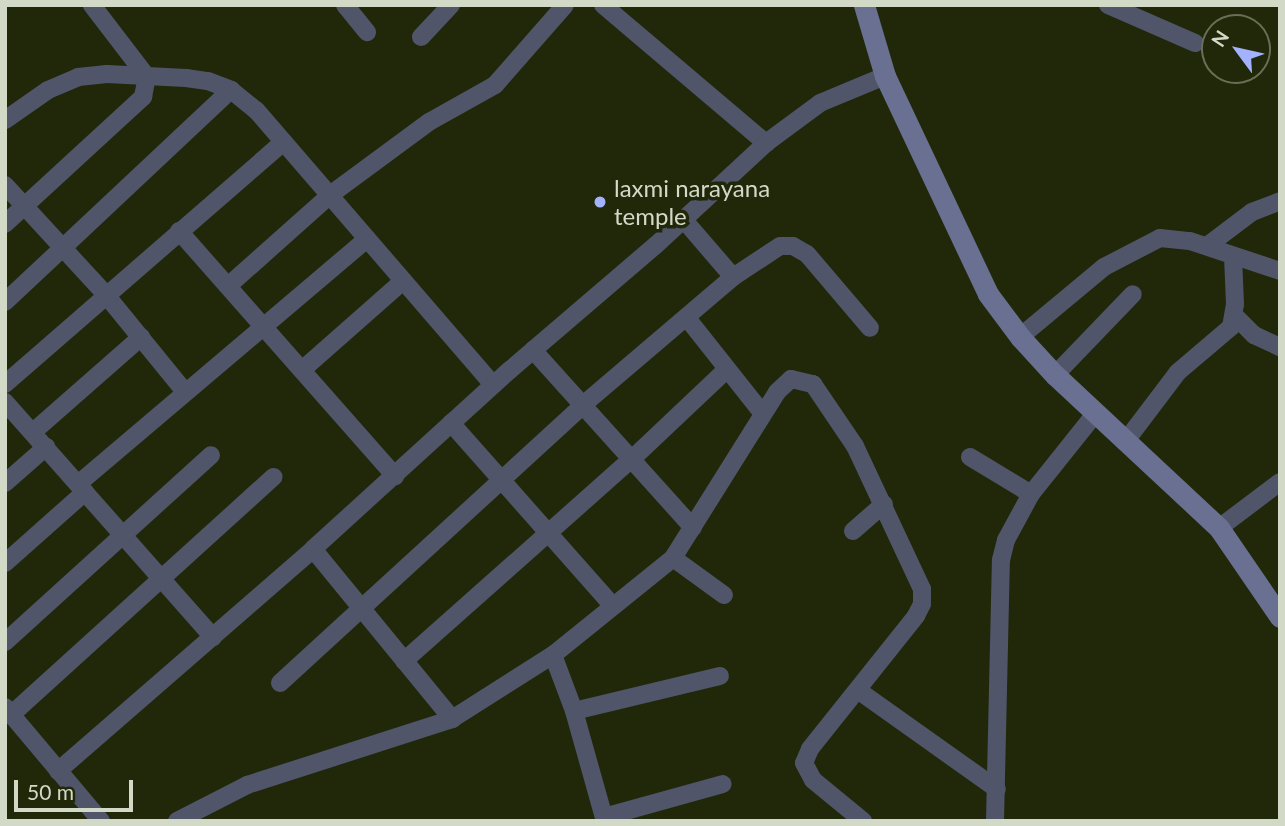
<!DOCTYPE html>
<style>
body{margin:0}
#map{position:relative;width:1285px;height:826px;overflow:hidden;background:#21280a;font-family:Lato,sans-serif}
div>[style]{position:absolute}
.street>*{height:18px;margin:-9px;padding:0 9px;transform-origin:9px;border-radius:9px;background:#50556a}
.secondary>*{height:21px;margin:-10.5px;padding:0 10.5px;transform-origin:10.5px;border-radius:10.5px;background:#697091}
.dots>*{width:19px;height:19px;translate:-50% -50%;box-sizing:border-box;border:4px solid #21280a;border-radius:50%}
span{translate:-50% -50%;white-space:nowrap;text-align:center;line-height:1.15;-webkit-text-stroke:7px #21280a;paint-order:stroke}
.poi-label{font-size:24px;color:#d3d9c7}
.left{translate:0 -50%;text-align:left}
.frame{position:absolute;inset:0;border:7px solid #d3d9c7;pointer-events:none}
.north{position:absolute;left:1201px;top:14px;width:70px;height:70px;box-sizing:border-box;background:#21280a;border:2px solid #686f56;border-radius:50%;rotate:303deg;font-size:19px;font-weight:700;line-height:28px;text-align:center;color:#d3d9c7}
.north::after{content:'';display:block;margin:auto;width:24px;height:32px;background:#a3b2fd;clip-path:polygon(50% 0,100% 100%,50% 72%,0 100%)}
.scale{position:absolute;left:14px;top:780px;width:119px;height:32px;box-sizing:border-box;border:4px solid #d3d9c7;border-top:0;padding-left:9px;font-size:21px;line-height:24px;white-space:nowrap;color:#d3d9c7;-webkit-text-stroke:5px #21280a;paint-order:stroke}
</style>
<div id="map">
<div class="street">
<i style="left:345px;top:5px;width:35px;rotate:51deg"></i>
<i style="left:603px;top:5px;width:214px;rotate:40.3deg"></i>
<i style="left:1108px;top:5px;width:95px;rotate:23.6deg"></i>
<i style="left:421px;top:37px;width:44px;rotate:-46.8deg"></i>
<i style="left:5px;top:120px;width:52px;rotate:-34.9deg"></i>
<i style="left:48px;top:90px;width:33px;rotate:-23deg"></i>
<i style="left:78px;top:77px;width:29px;rotate:-6deg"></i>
<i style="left:107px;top:74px;width:79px;rotate:2.9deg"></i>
<i style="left:186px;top:78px;width:22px;rotate:8deg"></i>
<i style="left:208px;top:81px;width:25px;rotate:21deg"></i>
<i style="left:231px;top:90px;width:32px;rotate:39deg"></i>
<i style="left:256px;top:110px;width:363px;rotate:49.2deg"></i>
<i style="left:5px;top:185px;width:149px;rotate:47.4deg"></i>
<i style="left:106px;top:295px;width:125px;rotate:50.8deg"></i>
<i style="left:684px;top:220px;width:75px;rotate:49.3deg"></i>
<i style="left:5px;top:224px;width:188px;rotate:-42.6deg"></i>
<i style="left:143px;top:97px;width:20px;rotate:-79deg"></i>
<i style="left:147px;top:77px;width:91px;rotate:-127.4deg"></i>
<i style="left:179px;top:231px;width:327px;rotate:48.6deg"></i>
<i style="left:1207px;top:246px;width:56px;rotate:-37.1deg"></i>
<i style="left:1252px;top:212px;width:30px;rotate:-21deg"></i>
<i style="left:228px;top:286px;width:137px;rotate:-41.7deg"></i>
<i style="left:330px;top:195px;width:123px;rotate:-36.4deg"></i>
<i style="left:429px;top:122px;width:76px;rotate:-29.3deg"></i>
<i style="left:495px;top:85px;width:106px;rotate:-48.8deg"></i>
<i style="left:5px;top:302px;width:310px;rotate:-43.2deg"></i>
<i style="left:1235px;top:316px;width:27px;rotate:45deg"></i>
<i style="left:1254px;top:335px;width:29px;rotate:25deg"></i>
<i style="left:687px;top:318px;width:122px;rotate:51.6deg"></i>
<i style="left:1020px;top:337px;width:109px;rotate:-39.8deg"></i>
<i style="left:1104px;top:267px;width:63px;rotate:-27.4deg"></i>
<i style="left:1160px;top:238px;width:30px;rotate:6deg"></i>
<i style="left:1190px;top:241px;width:95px;rotate:18.4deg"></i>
<i style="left:533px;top:350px;width:239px;rotate:48deg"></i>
<i style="left:302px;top:370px;width:135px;rotate:-41.4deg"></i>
<i style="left:1055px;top:375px;width:112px;rotate:-46.1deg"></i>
<i style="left:5px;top:384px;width:369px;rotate:-41deg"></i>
<i style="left:5px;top:402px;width:314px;rotate:48.5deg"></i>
<i style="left:451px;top:423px;width:243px;rotate:48.5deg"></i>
<i style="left:33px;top:432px;width:144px;rotate:-41.3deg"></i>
<i style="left:1125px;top:442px;width:88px;rotate:-52.9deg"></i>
<i style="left:1178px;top:372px;width:70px;rotate:-40.3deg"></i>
<i style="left:1231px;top:327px;width:23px;rotate:-80deg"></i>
<i style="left:1235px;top:304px;width:48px;rotate:-92.4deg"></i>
<i style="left:970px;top:457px;width:71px;rotate:31.2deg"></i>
<i style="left:5px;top:483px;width:55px;rotate:-41.3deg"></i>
<i style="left:78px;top:484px;width:379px;rotate:-40.3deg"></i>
<i style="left:1219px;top:528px;width:76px;rotate:-37deg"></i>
<i style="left:853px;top:531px;width:41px;rotate:-41.1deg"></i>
<i style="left:313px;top:549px;width:220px;rotate:50.7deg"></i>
<i style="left:673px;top:558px;width:63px;rotate:36deg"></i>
<i style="left:5px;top:563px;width:107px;rotate:-41.6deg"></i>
<i style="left:5px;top:642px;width:278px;rotate:-42.2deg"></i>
<i style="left:553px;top:655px;width:60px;rotate:69.4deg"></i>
<i style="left:574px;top:711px;width:114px;rotate:74.3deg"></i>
<i style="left:404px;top:661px;width:306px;rotate:-41.6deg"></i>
<i style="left:633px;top:458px;width:129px;rotate:-43.4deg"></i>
<i style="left:280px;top:683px;width:413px;rotate:-42.5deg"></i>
<i style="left:584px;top:404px;width:196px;rotate:-40.4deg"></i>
<i style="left:733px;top:277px;width:56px;rotate:-33.4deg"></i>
<i style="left:780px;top:246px;width:13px"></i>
<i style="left:793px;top:246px;width:16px;rotate:30deg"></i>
<i style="left:807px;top:254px;width:97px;rotate:49.6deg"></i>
<i style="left:859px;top:691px;width:169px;rotate:35.4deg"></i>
<i style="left:5px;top:707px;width:149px;rotate:49.9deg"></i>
<i style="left:574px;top:711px;width:150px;rotate:-13.5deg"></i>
<i style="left:12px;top:714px;width:353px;rotate:-42.2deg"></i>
<i style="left:58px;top:771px;width:338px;rotate:-41deg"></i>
<i style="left:313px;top:549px;width:266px;rotate:-42.3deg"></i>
<i style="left:510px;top:370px;width:192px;rotate:-40.6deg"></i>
<i style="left:656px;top:245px;width:150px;rotate:-42.8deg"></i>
<i style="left:766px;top:143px;width:67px;rotate:-36.5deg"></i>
<i style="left:820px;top:103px;width:70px;rotate:-22.6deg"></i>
<i style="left:604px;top:817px;width:123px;rotate:-15.5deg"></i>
<i style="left:177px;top:821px;width:79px;rotate:-27.2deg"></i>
<i style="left:247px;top:785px;width:215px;rotate:-17.8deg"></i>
<i style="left:452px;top:719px;width:120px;rotate:-32.4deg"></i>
<i style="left:553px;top:655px;width:154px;rotate:-38.9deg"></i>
<i style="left:673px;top:558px;width:196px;rotate:-57.9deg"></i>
<i style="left:777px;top:392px;width:19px;rotate:-43deg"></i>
<i style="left:791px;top:379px;width:23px;rotate:13deg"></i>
<i style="left:813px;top:384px;width:75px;rotate:55.9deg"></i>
<i style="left:855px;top:446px;width:158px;rotate:64.9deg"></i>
<i style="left:922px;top:589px;width:15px;rotate:90deg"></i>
<i style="left:922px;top:604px;width:13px;rotate:117deg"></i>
<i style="left:916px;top:616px;width:170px;rotate:128.6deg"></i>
<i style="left:810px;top:749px;width:15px;rotate:113deg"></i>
<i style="left:804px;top:763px;width:19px;rotate:62deg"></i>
<i style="left:813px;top:780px;width:65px;rotate:39.4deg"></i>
<i style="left:995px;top:821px;width:261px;rotate:-88.7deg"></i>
<i style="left:1001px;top:560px;width:21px;rotate:-76deg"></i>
<i style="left:1006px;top:540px;width:52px;rotate:-61.5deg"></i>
<i style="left:1031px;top:494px;width:101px;rotate:-51.4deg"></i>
</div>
<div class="secondary">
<i style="left:864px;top:5px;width:74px;rotate:73.5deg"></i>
<i style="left:885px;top:76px;width:241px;rotate:64.7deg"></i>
<i style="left:988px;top:294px;width:54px;rotate:53.3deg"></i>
<i style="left:1020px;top:337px;width:52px;rotate:47.4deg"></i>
<i style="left:1055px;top:375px;width:224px;rotate:43deg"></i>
<i style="left:1219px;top:528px;width:108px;rotate:55.6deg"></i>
</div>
<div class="dots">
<i style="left:600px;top:202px;background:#a3b2fd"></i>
</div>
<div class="poi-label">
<span class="left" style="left:614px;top:202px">laxmi narayana<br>temple</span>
</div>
<div class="frame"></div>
<div class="north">N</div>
<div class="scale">50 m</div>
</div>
